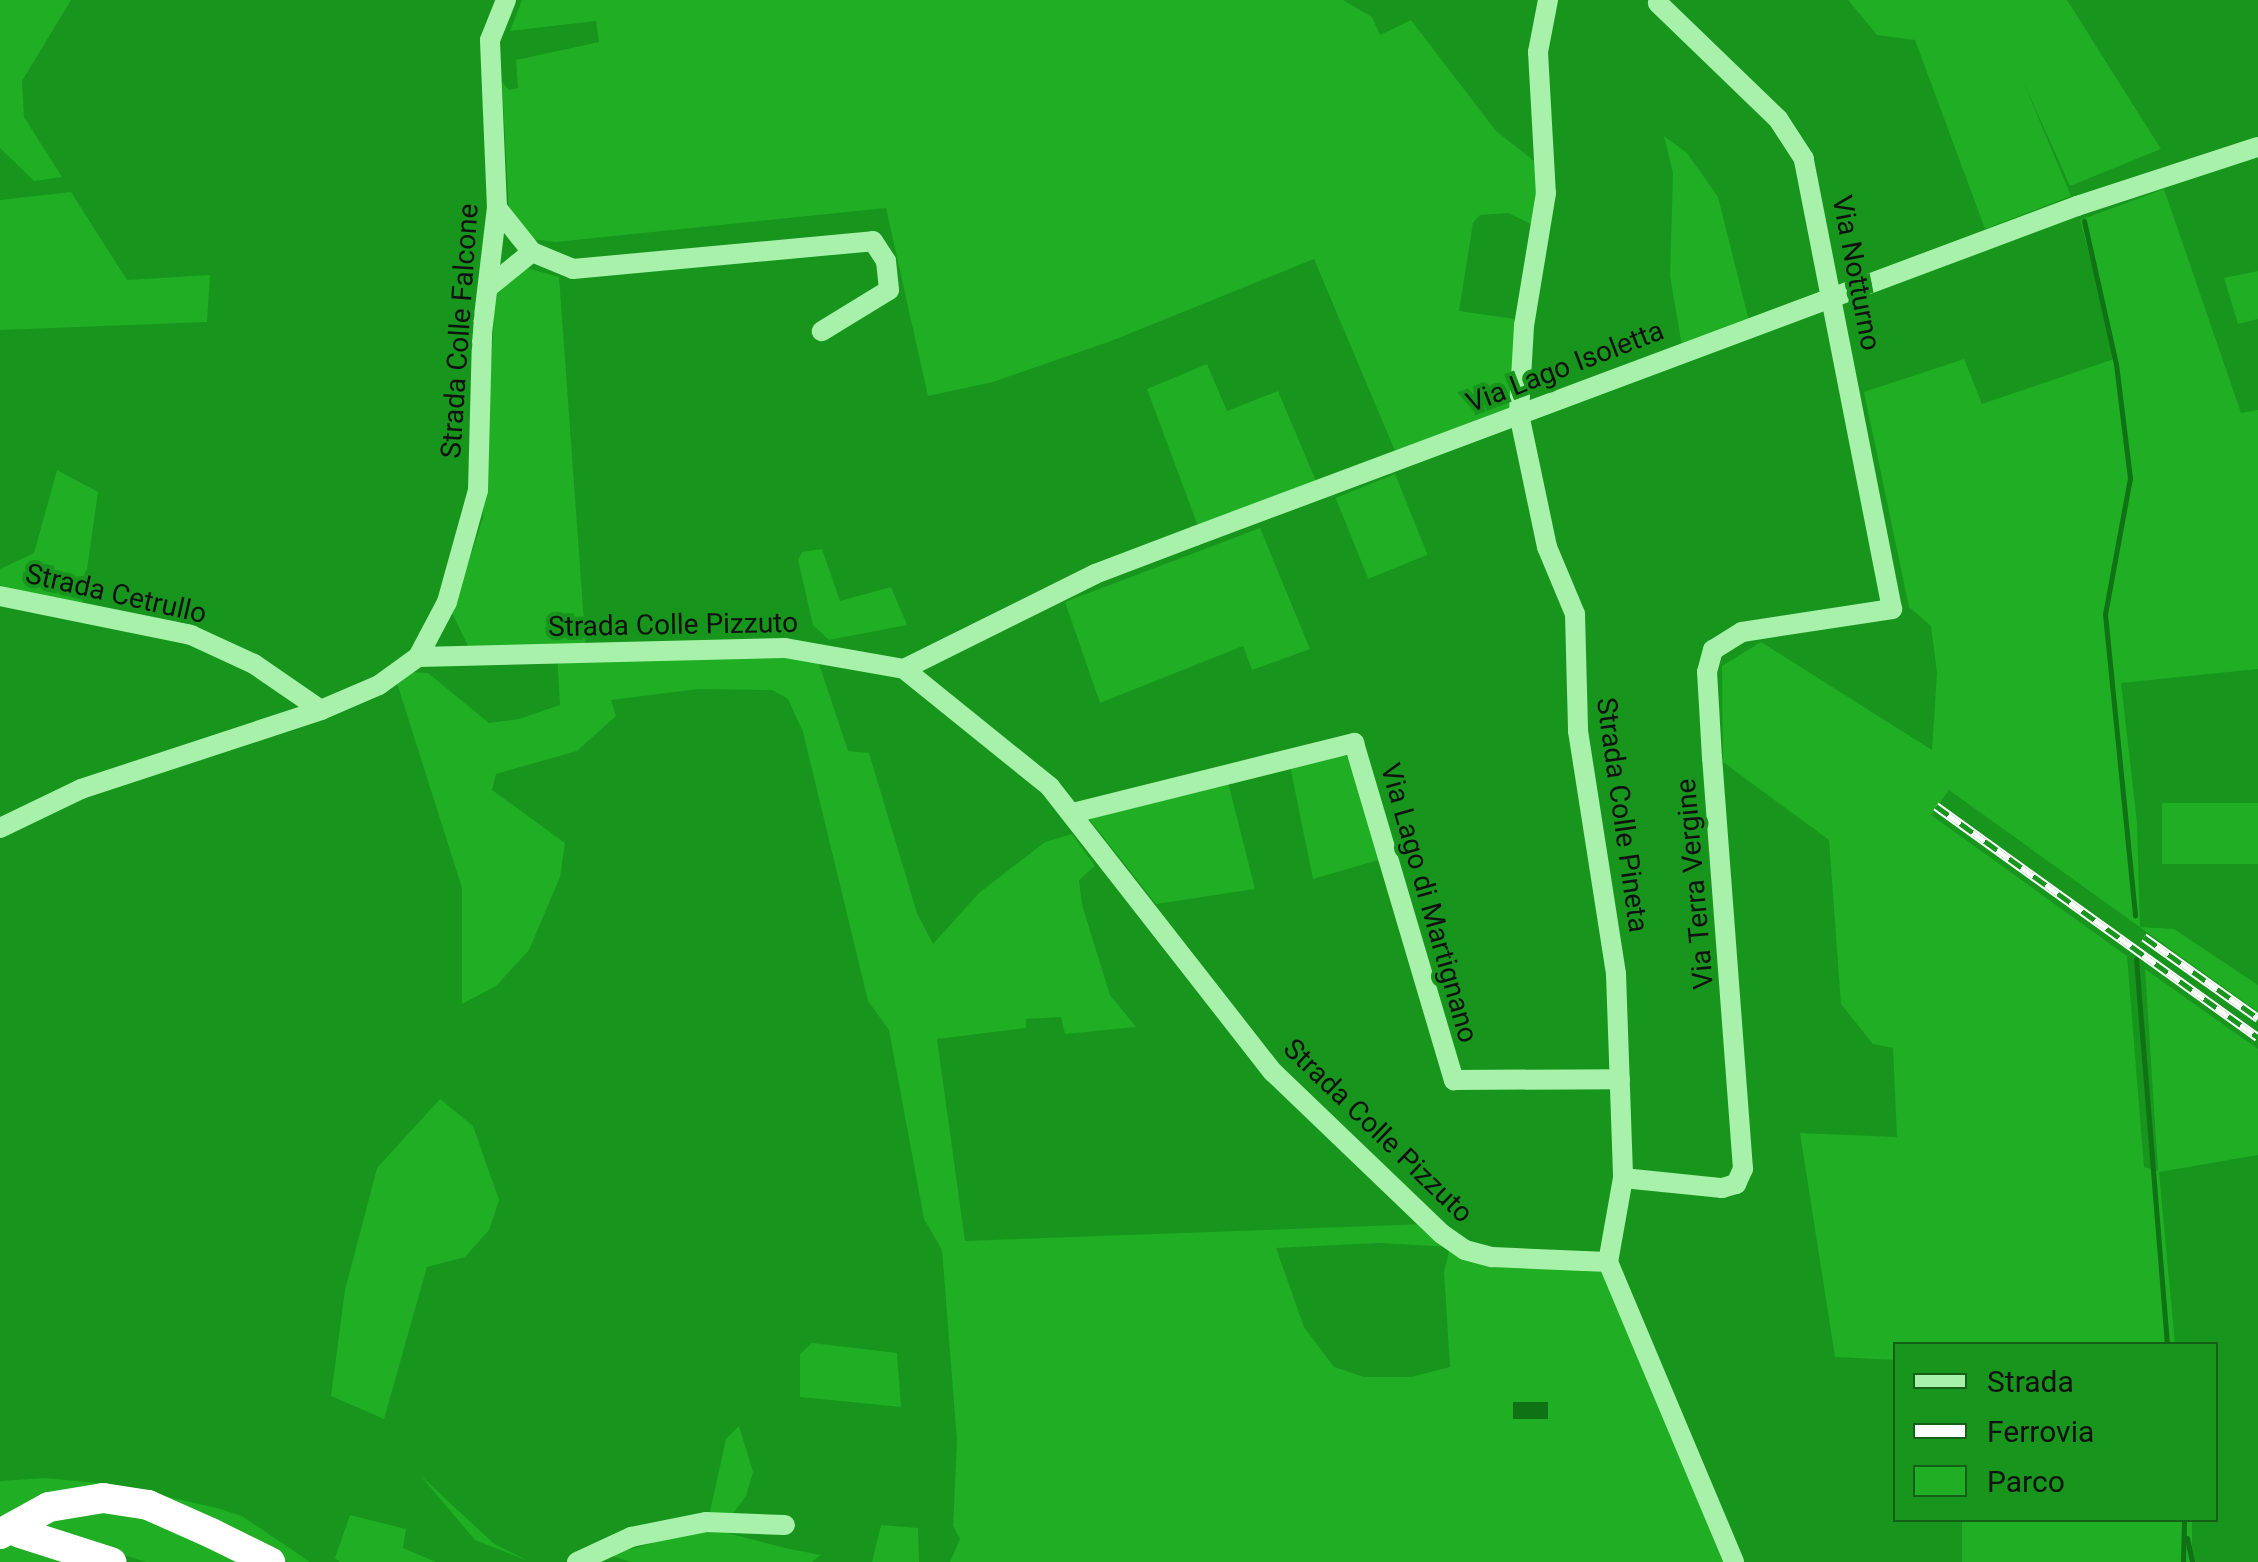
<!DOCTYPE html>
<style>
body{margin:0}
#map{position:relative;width:2258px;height:1562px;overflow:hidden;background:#17951d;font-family:Roboto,sans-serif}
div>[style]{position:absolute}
.green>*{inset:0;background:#1fae24;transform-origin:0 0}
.water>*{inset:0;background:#0f7214;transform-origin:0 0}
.stream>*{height:5px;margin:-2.5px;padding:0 2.5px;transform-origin:2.5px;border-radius:2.5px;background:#0f7214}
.minor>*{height:20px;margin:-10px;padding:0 10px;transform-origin:10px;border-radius:10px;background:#a7f1aa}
.highway>*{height:30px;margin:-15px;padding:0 15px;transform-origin:15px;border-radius:15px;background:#fff}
.rail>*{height:9px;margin-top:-4.5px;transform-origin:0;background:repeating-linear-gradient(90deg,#17951d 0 15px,#fff 0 30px);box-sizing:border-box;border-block:2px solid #fff}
.highway-bridge>*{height:30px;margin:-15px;padding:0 15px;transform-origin:15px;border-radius:15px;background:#fff}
span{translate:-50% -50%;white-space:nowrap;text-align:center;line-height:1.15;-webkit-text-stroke:8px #17951d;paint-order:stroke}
.street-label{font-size:28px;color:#111}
.legend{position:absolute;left:1893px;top:1342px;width:325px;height:180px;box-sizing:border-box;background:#17951d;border:2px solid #156018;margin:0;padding:12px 18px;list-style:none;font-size:30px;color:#111}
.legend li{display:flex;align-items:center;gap:20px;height:50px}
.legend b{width:50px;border:2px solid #156018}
</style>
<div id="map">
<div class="green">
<i style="clip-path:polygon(0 0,71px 0,22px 81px,24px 117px,62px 177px,34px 181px,0 148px)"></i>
<i style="clip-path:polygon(522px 0,1343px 0,1372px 17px,1380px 35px,1411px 20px,1496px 131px,1538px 164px,1535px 226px,1508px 213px,1480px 215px,1473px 223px,1459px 311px,1522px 320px,1513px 408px,1395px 451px,1314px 259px,1111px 341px,993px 382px,928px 396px,886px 208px,556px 242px,530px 239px,509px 212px,502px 82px,509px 90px,518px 88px,516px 60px,599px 42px,596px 21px,510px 31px)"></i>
<i style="clip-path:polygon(1848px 0,2067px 0,2161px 149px,2070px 186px,2023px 81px,2071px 196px,1985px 229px,1915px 40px,1877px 35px)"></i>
<i style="clip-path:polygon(1664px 136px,1687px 153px,1718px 197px,1749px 321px,1682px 346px,1670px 276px,1673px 173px)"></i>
<i style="clip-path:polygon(2164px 189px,2241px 413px,2258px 410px,2258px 669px,2121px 683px,2137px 822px,2140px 927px,2174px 929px,2258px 985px,2258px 1012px,1949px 790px,1931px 815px,2127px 956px,2144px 1167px,2158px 1171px,2145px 969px,2258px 1049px,2258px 1155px,2159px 1172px,2175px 1344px,1896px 1344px,1895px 1360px,1835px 1357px,1800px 1133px,1897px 1137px,1893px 1048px,1873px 1044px,1841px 1004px,1829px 840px,1723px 762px,1722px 666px,1761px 642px,1932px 750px,1937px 673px,1931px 626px,1909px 607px,1864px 392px,1964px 359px,1982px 404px,2117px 358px,2080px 220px)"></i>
<i style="clip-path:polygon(71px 192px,127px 280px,210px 275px,207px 322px,0 330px,0 200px)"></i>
<i style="clip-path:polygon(527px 268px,559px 277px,586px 649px,469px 648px,452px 613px,483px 518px,495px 295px)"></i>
<i style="clip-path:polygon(2258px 271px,2258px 319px,2238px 324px,2224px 278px)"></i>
<i style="clip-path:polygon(1207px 364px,1227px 411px,1278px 391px,1316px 481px,1199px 529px,1147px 389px)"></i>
<i style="clip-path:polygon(57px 470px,98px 492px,82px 605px,0 585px,0 569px,34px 553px)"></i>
<i style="left:1395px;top:474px;width:87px;height:64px;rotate:68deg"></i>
<i style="clip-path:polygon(1260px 528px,1310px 649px,1252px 670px,1243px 646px,1100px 703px,1065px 602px)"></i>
<i style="clip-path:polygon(822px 549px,840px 601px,891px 587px,907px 625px,829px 640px,813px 625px,798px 560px,802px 552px)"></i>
<i style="clip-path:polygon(evenodd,557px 654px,817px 658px,848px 751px,869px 753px,917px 913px,933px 944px,979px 893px,1045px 842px,1072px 834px,1095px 866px,1079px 880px,1082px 905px,1110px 995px,1136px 1027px,1065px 1034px,1061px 1017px,1026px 1019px,1026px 1028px,937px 1039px,965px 1241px,1424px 1224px,1450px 1246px,1607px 1273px,1723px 1562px,950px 1562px,960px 1539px,953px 1526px,957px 1441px,942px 1250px,924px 1219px,889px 1030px,868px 1001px,803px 732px,788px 699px,772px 690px,699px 689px,611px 700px,616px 716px,577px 751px,496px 774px,492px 790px,565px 843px,560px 877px,529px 950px,496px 986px,462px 1004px,462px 888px,396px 680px,408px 672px,428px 673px,489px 723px,519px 719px,560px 705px,557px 654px,1379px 1243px,1450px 1247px,1444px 1272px,1450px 1367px,1411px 1377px,1364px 1377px,1334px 1367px,1304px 1327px,1276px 1248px,1379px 1243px)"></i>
<i style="clip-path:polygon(1335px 754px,1355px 758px,1389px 857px,1313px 879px,1290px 766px)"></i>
<i style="clip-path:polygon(1228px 782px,1255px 889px,1156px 904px,1086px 815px)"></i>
<i style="left:2258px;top:803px;width:61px;height:96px;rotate:90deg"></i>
<i style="clip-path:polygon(440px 1099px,473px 1126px,499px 1200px,489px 1230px,465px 1257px,427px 1267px,384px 1419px,331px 1396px,345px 1290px,377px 1168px)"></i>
<i style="clip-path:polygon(812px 1343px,897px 1353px,901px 1407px,800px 1397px,800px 1354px)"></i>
<i style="clip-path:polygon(739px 1426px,753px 1472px,746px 1496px,732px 1515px,709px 1516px,726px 1439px)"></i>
<i style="clip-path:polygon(420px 1475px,493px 1543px,528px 1561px,475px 1540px)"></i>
<i style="clip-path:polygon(45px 1478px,111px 1484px,217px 1508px,242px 1516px,310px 1562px,288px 1562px,214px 1521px,245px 1562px,146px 1562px,0 1515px,0 1481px)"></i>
<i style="clip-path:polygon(350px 1515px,406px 1529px,403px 1548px,436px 1562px,340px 1562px,335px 1558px)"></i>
<i style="left:1962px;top:1520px;width:230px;height:42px"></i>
<i style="clip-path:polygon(881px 1525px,918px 1528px,919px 1562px,872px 1562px)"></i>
<i style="clip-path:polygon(709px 1528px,785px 1548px,821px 1555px,812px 1562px,631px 1562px,609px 1555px)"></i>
<i style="clip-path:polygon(0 1542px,64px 1562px,0 1562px)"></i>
</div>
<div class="water">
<i style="left:1548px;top:1402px;width:17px;height:35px;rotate:90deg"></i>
</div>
<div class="stream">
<i style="left:2084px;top:221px;width:147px;rotate:77.4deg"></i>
<i style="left:2116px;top:364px;width:115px;rotate:83deg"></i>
<i style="left:2130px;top:478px;width:138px;rotate:100.4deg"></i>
<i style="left:2105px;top:614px;width:303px;rotate:84.3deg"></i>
<i style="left:2136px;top:959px;width:386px;rotate:85.4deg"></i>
<i style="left:2187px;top:1538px;width:25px;rotate:78deg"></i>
<i style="left:2183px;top:1562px;width:42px;rotate:-88.6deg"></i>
</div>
<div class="minor">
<i style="left:1548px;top:0;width:53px;rotate:100.9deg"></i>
<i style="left:1538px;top:52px;width:141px;rotate:86.8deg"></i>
<i style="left:1546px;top:193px;width:135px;rotate:99.4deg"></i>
<i style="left:1524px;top:326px;width:88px;rotate:93.3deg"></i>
<i style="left:1519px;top:414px;width:136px;rotate:78.1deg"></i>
<i style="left:1547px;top:547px;width:73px;rotate:67.3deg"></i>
<i style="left:1575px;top:614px;width:117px;rotate:88.5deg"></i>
<i style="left:1578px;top:731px;width:246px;rotate:81.1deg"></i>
<i style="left:1616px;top:974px;width:204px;rotate:88deg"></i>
<i style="left:1623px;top:1178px;width:85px;rotate:100.1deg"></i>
<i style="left:1608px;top:1262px;width:325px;rotate:67.2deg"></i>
<i style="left:497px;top:208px;width:56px;rotate:51.5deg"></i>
<i style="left:532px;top:252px;width:44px;rotate:22.5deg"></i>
<i style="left:573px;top:269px;width:301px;rotate:-5.3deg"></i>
<i style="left:873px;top:241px;width:24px;rotate:57deg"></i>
<i style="left:886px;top:261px;width:29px;rotate:84deg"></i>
<i style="left:889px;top:290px;width:79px;rotate:148.5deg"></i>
<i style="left:490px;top:286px;width:54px;rotate:-39deg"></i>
<i style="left:0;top:596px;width:195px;rotate:11.5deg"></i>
<i style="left:191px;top:635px;width:69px;rotate:24.7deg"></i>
<i style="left:254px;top:664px;width:81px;rotate:34.5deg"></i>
<i style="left:418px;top:657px;width:62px;rotate:-62.2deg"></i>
<i style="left:447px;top:602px;width:116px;rotate:-74.5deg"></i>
<i style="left:478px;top:490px;width:157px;rotate:-88.5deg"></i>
<i style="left:482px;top:333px;width:126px;rotate:-83.2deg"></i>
<i style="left:497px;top:208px;width:168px;rotate:-92.4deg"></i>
<i style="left:490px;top:40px;width:43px;rotate:-68.2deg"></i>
<i style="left:904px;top:669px;width:213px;rotate:-26.4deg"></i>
<i style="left:1095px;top:574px;width:107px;rotate:-20.8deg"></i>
<i style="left:1195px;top:536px;width:942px;rotate:-20.51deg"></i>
<i style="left:2077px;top:206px;width:190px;rotate:-18.1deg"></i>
<i style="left:1073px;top:813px;width:290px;rotate:-14deg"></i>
<i style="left:1354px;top:743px;width:352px;rotate:73.5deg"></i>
<i style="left:1454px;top:1080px;width:166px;rotate:-0.3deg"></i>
<i style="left:0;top:828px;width:90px;rotate:-25.7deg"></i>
<i style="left:81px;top:789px;width:253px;rotate:-18.2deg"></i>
<i style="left:321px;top:710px;width:63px;rotate:-23.3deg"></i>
<i style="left:379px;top:685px;width:48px;rotate:-35.7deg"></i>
<i style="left:418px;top:657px;width:367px;rotate:-1.4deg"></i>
<i style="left:785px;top:648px;width:121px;rotate:10deg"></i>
<i style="left:904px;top:669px;width:188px;rotate:38.9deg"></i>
<i style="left:1050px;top:787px;width:362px;rotate:52deg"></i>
<i style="left:1273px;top:1072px;width:234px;rotate:43.8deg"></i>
<i style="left:1442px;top:1234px;width:28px;rotate:35deg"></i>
<i style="left:1465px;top:1250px;width:28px;rotate:15deg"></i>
<i style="left:1492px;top:1257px;width:116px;rotate:2.5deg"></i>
<i style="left:1623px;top:1178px;width:100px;rotate:5.8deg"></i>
<i style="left:1722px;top:1188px;width:15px;rotate:-16deg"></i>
<i style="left:1736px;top:1184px;width:17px;rotate:-65deg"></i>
<i style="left:1743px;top:1169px;width:412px;rotate:-94.3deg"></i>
<i style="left:1712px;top:758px;width:86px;rotate:-93.3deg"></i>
<i style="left:1707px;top:672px;width:23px;rotate:-75deg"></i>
<i style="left:1713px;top:650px;width:34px;rotate:-32deg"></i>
<i style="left:1742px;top:632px;width:152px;rotate:-8.7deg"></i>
<i style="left:1892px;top:609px;width:459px;rotate:-101.1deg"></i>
<i style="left:1804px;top:159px;width:48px;rotate:-123deg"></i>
<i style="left:1778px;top:119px;width:167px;rotate:-136deg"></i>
<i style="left:577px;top:1562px;width:60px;rotate:-24.8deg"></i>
<i style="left:631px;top:1537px;width:76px;rotate:-11.3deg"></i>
<i style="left:706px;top:1522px;width:79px;rotate:2.2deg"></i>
</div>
<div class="highway">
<i style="left:20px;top:1533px;width:96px;rotate:17.7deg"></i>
<i style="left:211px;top:1533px;width:66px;rotate:26.2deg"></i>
</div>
<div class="rail">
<i style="left:1936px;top:806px;width:396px;rotate:35.7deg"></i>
<i style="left:2144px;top:937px;width:140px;rotate:35.4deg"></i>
</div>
<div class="highway-bridge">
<i style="left:0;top:1534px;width:56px;rotate:-28.9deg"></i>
<i style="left:49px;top:1507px;width:55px;rotate:-9.5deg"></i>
<i style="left:103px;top:1498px;width:46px;rotate:8.8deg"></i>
<i style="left:148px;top:1505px;width:69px;rotate:24deg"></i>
</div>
<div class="street-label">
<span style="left:1856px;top:273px;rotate:79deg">Via Notturno</span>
<span style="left:460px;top:331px;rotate:-86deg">Strada Colle Falcone</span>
<span style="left:1565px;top:367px;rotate:-21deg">Via Lago Isoletta</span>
<span style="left:116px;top:594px;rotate:13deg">Strada Cetrullo</span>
<span style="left:673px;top:625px;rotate:-1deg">Strada Colle Pizzuto</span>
<span style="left:1622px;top:815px;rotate:82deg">Strada Colle Pineta</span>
<span style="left:1695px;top:884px;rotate:-95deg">Via Terra Vergine</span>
<span style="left:1429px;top:903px;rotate:74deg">Via Lago di Martignano</span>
<span style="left:1378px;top:1131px;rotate:44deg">Strada Colle Pizzuto</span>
</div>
<ul class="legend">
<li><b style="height:12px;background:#a7f1aa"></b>Strada</li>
<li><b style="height:12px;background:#fff"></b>Ferrovia</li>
<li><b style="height:28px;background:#1fae24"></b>Parco</li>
</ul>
</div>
